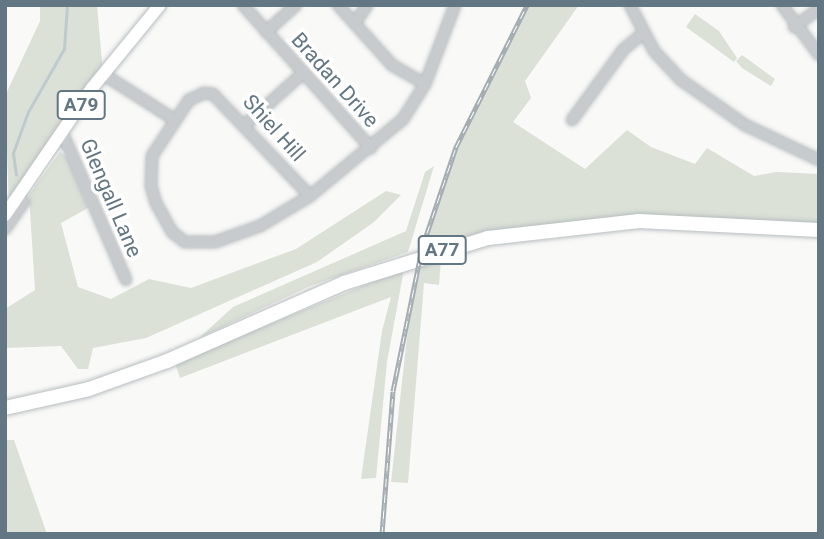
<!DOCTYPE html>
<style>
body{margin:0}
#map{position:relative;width:824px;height:539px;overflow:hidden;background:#f9f9f7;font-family:Roboto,sans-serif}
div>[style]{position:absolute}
.green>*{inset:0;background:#dbe1d7}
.stream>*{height:2.5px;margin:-1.25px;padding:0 1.25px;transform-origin:1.25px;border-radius:1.25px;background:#becace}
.roads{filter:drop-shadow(0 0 2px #b7bdc0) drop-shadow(0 0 2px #b7bdc0)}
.minor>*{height:10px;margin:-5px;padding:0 5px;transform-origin:5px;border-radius:5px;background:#c7cbce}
.major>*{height:12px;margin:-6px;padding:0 6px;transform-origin:6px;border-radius:6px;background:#fff}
.highway>*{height:14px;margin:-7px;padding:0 7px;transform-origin:7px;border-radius:7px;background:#fff}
.rail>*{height:5px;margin-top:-2.5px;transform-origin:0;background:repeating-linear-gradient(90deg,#fff 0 8px,#a5adb2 0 16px);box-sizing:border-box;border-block:2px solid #a5adb2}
span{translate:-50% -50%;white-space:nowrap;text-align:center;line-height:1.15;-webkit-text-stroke:7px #fff;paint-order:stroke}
.shield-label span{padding:2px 5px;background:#fff;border:2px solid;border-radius:5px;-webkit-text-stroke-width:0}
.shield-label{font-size:19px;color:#627683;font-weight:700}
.street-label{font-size:21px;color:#627683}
.frame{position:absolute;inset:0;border:7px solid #627683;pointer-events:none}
</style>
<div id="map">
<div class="green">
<i style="clip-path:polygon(40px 5px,97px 5px,103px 74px,9px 209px,5px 96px,40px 21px)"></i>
<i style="clip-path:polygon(527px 5px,579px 5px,525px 81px,531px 98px,513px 122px,585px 169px,627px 130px,651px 147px,695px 164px,707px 148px,754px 176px,777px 172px,819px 174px,819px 230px,639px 221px,440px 250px,422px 248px,456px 147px)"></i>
<i style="clip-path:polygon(695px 14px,719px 31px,737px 58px,734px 62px,686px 27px)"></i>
<i style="clip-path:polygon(742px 55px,775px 79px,771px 86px,742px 68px,736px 61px)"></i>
<i style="clip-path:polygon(60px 152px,67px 157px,88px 208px,61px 223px,78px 287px,111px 299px,149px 279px,191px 288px,296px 249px,386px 191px,401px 195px,374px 222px,317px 262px,146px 338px,93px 348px,88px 369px,78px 369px,61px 346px,5px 348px,5px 309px,35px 290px,29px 195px)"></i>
<i style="clip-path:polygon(434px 166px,408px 252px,310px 286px,199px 338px,233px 307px,406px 231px,425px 172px)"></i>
<i style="clip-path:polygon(441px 259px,439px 285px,424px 283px,408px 483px,391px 482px,410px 309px,422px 265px)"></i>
<i style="clip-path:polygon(404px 269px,387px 362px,376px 478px,361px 479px,382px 331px,391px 297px,180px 378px,175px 363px)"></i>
<i style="clip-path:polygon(5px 440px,14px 440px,47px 534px,5px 534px)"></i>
</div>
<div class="stream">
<i style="left:16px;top:175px;width:22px;rotate:-98deg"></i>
<i style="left:13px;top:153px;width:44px;rotate:-69.9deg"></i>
<i style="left:28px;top:112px;width:73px;rotate:-60.3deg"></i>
<i style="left:64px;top:49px;width:44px;rotate:-86.1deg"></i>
</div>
<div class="roads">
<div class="minor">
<i style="left:243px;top:5px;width:192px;rotate:48.2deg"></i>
<i style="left:338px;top:5px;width:81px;rotate:48deg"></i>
<i style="left:392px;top:65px;width:38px;rotate:30deg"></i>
<i style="left:630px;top:5px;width:52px;rotate:62.4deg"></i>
<i style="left:654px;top:51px;width:40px;rotate:47deg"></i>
<i style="left:681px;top:80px;width:78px;rotate:35.1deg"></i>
<i style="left:745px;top:125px;width:82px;rotate:25.3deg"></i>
<i style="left:782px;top:5px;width:62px;rotate:53.5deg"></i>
<i style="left:355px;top:23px;width:22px;rotate:-56deg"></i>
<i style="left:794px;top:27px;width:31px;rotate:-36deg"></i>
<i style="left:266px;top:32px;width:40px;rotate:-42deg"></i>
<i style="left:103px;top:74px;width:85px;rotate:32.6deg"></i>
<i style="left:572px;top:120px;width:87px;rotate:-53.9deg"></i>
<i style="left:623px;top:50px;width:25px;rotate:-40deg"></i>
<i style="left:245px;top:125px;width:78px;rotate:-41.9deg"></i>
<i style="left:62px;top:132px;width:161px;rotate:66.6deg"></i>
<i style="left:310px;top:196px;width:141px;rotate:-133.6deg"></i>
<i style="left:213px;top:94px;width:9px;rotate:-174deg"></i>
<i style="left:204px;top:93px;width:17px;rotate:155deg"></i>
<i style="left:189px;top:100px;width:67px;rotate:123.5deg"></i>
<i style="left:152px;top:156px;width:30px;rotate:92deg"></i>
<i style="left:151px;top:186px;width:18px;rotate:74deg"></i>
<i style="left:156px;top:203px;width:33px;rotate:61deg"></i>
<i style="left:172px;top:232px;width:16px;rotate:38deg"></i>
<i style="left:185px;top:242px;width:30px"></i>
<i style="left:215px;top:242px;width:48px;rotate:-19.6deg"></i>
<i style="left:260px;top:226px;width:58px;rotate:-31deg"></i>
<i style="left:310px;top:196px;width:121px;rotate:-39.6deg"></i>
<i style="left:403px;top:119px;width:41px;rotate:-57.8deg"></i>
<i style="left:425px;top:84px;width:85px;rotate:-69.2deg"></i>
<i style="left:5px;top:229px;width:33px;rotate:-55deg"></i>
<i style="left:24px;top:202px;width:8px;rotate:-140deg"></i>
</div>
<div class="major">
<i style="left:5px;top:215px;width:154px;rotate:-55.6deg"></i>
<i style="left:92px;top:88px;width:107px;rotate:-50.7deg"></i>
</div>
<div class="highway">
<i style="left:5px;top:408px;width:86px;rotate:-12.7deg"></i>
<i style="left:89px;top:389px;width:83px;rotate:-19.7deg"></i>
<i style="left:167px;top:361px;width:193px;rotate:-23.8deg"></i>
<i style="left:344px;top:283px;width:151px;rotate:-17.4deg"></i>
<i style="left:488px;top:238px;width:152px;rotate:-6.4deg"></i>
<i style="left:639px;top:221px;width:180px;rotate:2.9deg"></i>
</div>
</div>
<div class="rail">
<i style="left:382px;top:534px;width:143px;rotate:-85.6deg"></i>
<i style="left:393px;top:391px;width:146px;rotate:-78.5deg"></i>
<i style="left:422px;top:248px;width:107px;rotate:-71.4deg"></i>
<i style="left:456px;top:147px;width:159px;rotate:-63.4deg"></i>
</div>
<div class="shield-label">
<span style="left:81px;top:105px">A79</span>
<span style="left:442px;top:250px">A77</span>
</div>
<div class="street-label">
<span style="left:335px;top:80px;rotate:48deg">Bradan Drive</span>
<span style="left:274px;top:128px;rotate:48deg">Shiel Hill</span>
<span style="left:111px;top:198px;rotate:67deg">Glengall Lane</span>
</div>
<div class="frame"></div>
</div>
